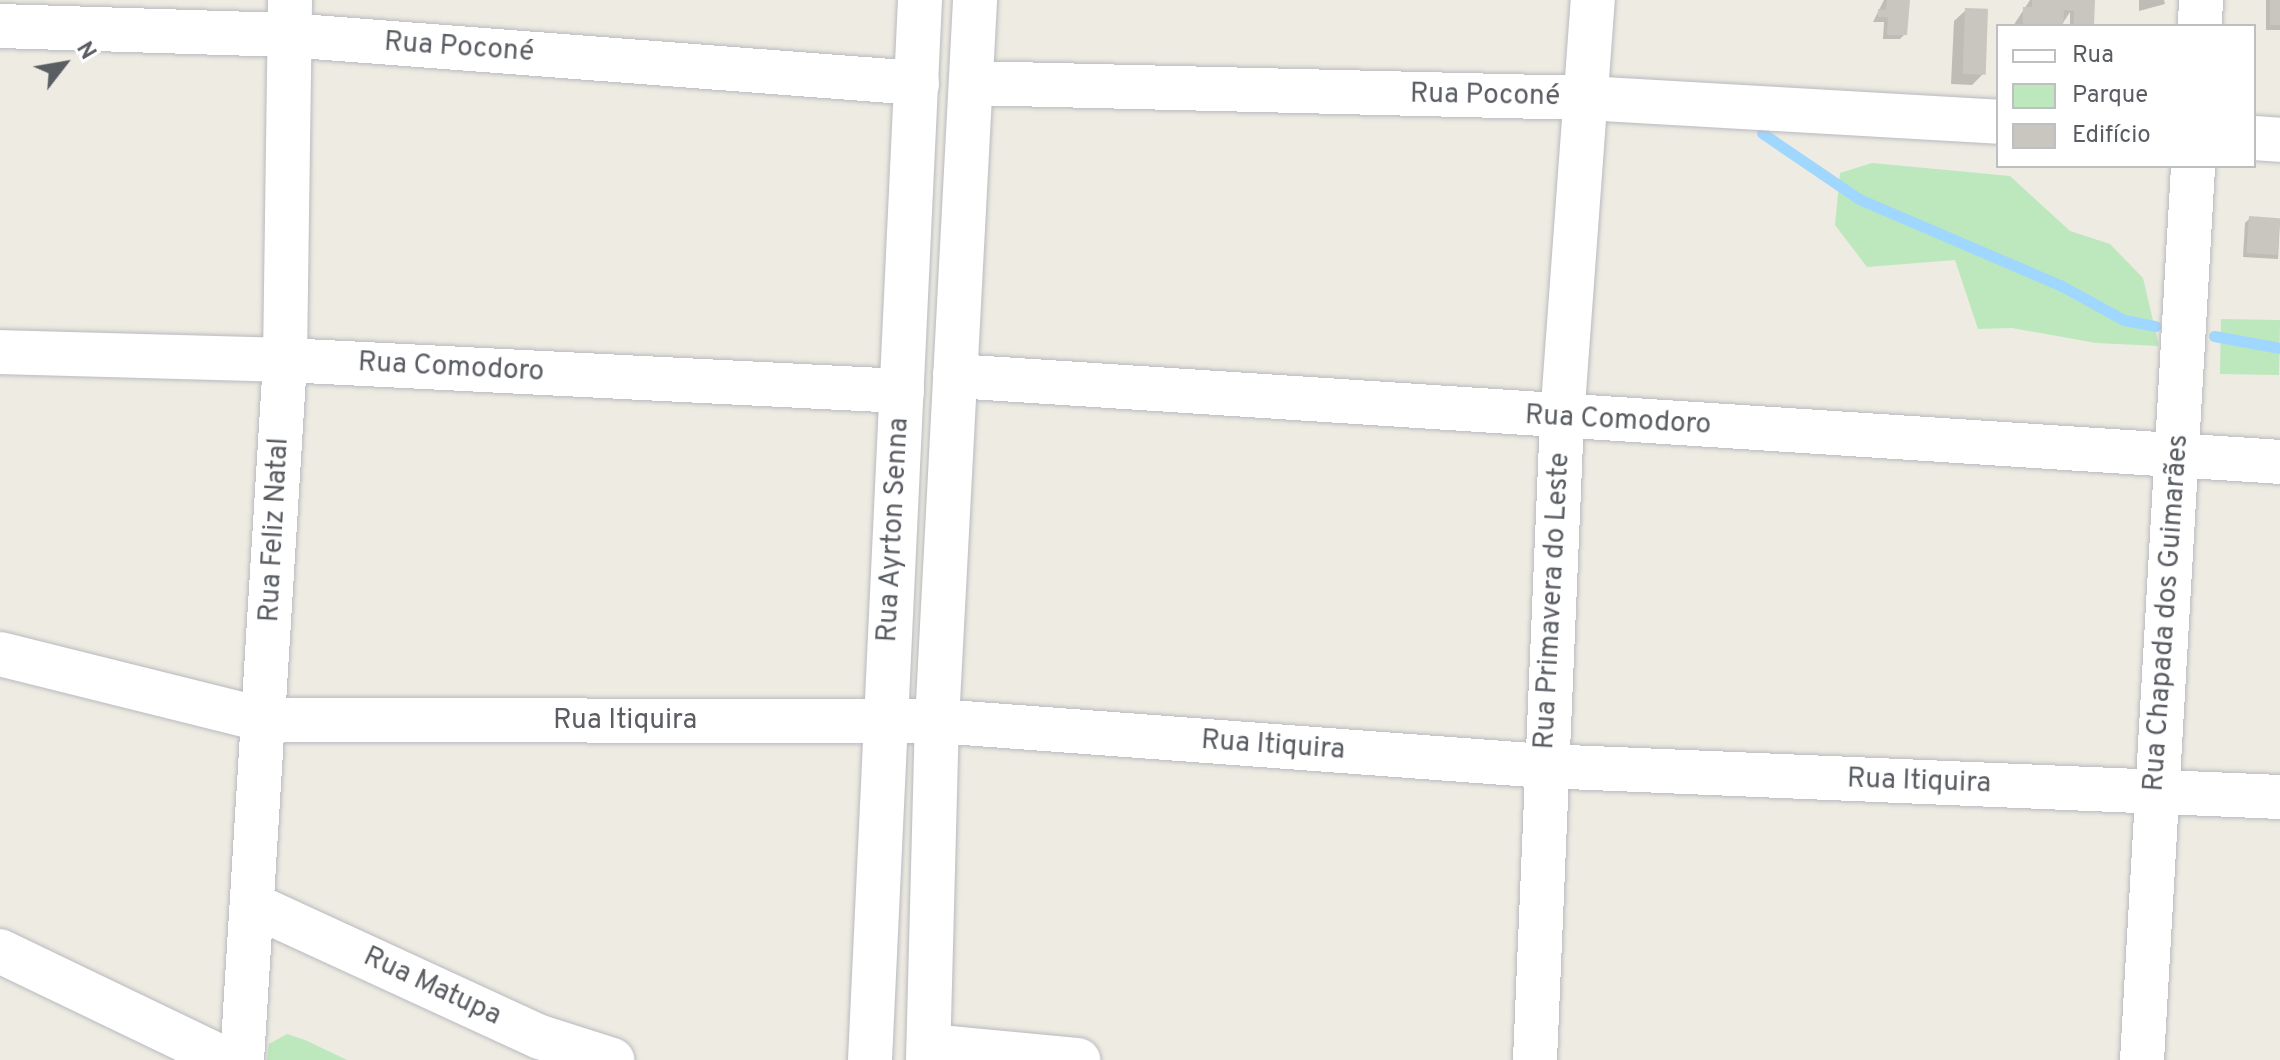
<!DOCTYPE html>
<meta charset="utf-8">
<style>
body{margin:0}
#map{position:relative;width:2280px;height:1060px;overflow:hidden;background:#eeebe2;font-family:Overpass,sans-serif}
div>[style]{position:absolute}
.green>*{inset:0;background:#bde7bd;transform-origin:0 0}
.shadow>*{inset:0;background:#0003;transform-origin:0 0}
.stream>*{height:11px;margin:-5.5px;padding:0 5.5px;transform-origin:5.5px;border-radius:5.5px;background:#a0d7ff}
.building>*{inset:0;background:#c9c6bf;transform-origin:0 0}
.roads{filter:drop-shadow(0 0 2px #b7babf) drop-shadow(0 0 2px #b7babf)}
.minor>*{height:44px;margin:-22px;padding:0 22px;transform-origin:22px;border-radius:22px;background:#fff}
span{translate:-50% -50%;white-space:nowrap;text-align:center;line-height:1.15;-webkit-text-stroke:7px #fff;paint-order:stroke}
.street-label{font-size:28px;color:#5a5e63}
.legend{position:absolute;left:1996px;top:24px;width:260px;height:144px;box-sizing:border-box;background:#fff;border:2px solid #bdbfc1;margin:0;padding:10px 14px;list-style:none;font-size:24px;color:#5a5e63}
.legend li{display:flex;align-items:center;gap:16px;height:40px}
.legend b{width:40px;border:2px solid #bdbfc1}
.north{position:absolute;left:24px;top:24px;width:80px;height:80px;-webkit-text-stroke:6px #fff;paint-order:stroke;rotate:59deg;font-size:22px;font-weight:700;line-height:32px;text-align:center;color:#5a5e63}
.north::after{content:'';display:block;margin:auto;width:28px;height:36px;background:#5a5e63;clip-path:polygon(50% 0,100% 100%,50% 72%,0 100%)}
</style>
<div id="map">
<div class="green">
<i style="clip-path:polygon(1872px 163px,2010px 176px,2070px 231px,2110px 244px,2143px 278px,2159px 346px,2096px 343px,2012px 328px,1978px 329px,1955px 260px,1867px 267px,1835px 225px,1840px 173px)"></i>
<i style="left:2221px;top:319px;width:59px;height:55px;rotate:1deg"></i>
<i style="clip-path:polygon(287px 1034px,305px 1040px,347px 1060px,267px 1060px,269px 1044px)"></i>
</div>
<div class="shadow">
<i style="clip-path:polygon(1884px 0,1908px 0,1905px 34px,1900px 39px,1883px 39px,1884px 22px,1873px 22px)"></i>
<i style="clip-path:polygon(2030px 0,2093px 0,2092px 26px,2070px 26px,2070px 12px,2061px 26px,2013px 26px)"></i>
<i style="clip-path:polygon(2139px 0,2164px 0,2165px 4px,2139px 11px)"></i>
<i style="left:2266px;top:0;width:14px;height:30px"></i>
<i style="clip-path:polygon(1966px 10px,1983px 74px,1972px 85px,1951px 84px,1954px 21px)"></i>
<i style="clip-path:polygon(2250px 218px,2280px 220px,2278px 259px,2243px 257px,2245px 223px)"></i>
</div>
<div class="stream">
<i style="left:1762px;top:133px;width:117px;rotate:34.2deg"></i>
<i style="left:1859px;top:199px;width:219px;rotate:23.2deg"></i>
<i style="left:2060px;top:285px;width:73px;rotate:28.7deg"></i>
<i style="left:2124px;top:320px;width:32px;rotate:11deg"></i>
<i style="left:2214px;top:336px;width:67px;rotate:10.3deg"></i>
</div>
<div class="building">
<i style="clip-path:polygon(1887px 0,1910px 0,1907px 35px,1887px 35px,1888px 17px,1878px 17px,1878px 9px,1886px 10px)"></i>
<i style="clip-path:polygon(2032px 0,2095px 0,2094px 26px,2074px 26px,2074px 11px,2064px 10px,2063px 26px,2023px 26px,2023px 7px,2032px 7px)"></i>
<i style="left:2270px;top:0;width:10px;height:25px"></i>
<i style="left:1965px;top:8px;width:23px;height:66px;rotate:2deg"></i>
<i style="left:2249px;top:216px;width:31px;height:37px;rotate:4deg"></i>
</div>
<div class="roads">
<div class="minor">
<i style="left:0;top:26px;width:287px;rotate:1.8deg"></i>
<i style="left:287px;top:35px;width:632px;rotate:4.36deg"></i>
<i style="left:2200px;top:26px;width:26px;rotate:-88deg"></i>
<i style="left:971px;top:83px;width:615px;rotate:1.4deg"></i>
<i style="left:1586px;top:98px;width:413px;rotate:3.3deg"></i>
<i style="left:2254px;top:138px;width:26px;rotate:4deg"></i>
<i style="left:0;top:352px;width:285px;rotate:1.6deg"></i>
<i style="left:285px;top:360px;width:618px;rotate:2.88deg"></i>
<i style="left:955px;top:376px;width:1328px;rotate:3.71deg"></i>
<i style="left:0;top:654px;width:273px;rotate:14deg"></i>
<i style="left:265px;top:720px;width:672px;rotate:0.09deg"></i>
<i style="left:937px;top:721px;width:609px;rotate:4.24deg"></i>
<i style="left:1544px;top:766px;width:737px;rotate:2.41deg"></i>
<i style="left:255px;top:906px;width:314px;rotate:24.7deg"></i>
<i style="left:540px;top:1037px;width:76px;rotate:17.7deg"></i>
<i style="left:0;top:951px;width:251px;rotate:25.7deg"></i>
<i style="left:929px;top:1046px;width:150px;rotate:5.4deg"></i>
<i style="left:242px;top:1060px;width:701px;rotate:-86.48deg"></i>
<i style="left:285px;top:360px;width:360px;rotate:-89.2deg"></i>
<i style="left:870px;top:1060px;width:1061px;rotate:-87.3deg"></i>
<i style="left:928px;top:1060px;width:339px;rotate:-88.5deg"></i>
<i style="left:937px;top:721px;width:722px;rotate:-86.98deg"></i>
<i style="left:1535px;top:1060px;width:642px;rotate:-87.59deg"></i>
<i style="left:1562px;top:419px;width:420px;rotate:-85.8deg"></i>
<i style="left:2142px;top:1060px;width:895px;rotate:-86.73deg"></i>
</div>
</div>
<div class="street-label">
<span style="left:459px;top:48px;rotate:4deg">Rua Poconé</span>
<span style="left:1485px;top:96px;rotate:1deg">Rua Poconé</span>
<span style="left:451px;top:368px;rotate:3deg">Rua Comodoro</span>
<span style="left:1618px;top:421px;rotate:3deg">Rua Comodoro</span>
<span style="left:275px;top:530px;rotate:-87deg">Rua Feliz Natal</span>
<span style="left:894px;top:530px;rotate:-87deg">Rua Ayrton Senna</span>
<span style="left:1553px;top:601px;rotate:-87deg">Rua Primavera do Leste</span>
<span style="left:2167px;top:613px;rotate:-86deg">Rua Chapada dos Guimarães</span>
<span style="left:625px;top:721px">Rua Itiquira</span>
<span style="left:1273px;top:746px;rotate:4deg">Rua Itiquira</span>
<span style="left:1919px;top:782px;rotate:2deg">Rua Itiquira</span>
<span style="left:432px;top:987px;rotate:25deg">Rua Matupa</span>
</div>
<ul class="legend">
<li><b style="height:10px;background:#fff"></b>Rua</li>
<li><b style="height:22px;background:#bde7bd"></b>Parque</li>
<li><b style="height:22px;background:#c9c6bf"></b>Edifício</li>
</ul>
<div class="north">N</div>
</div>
